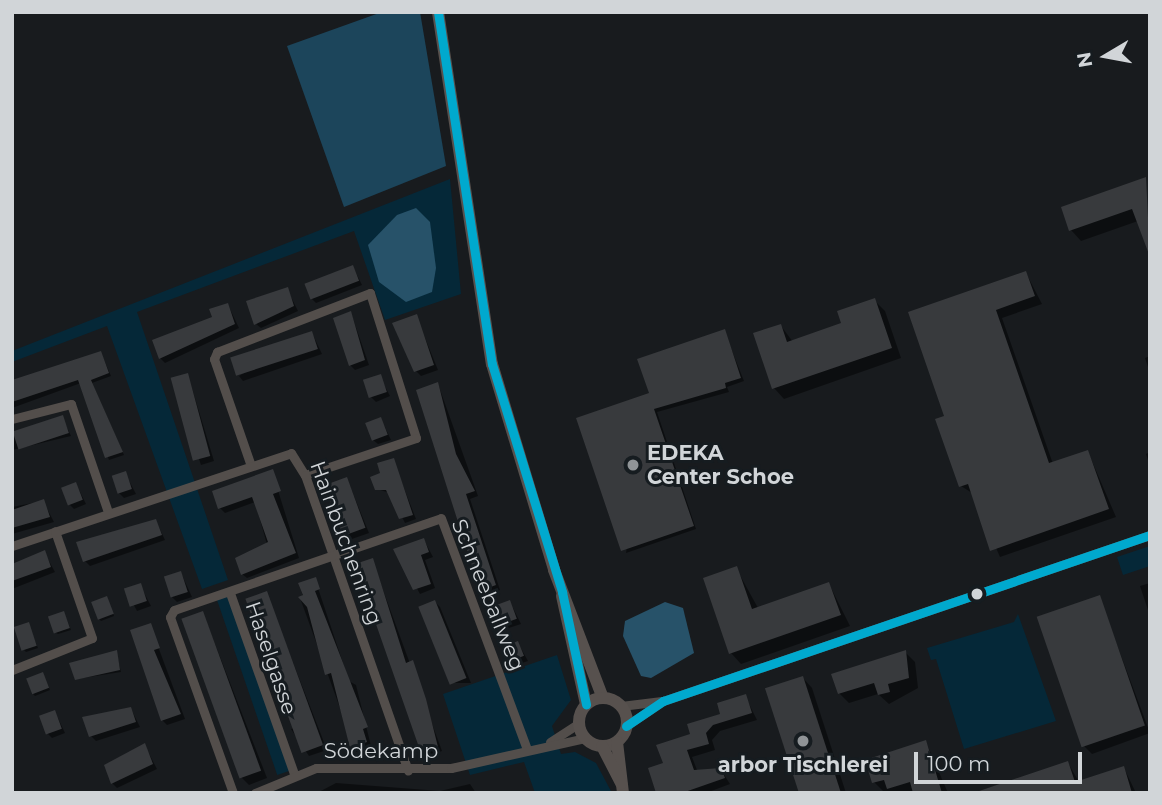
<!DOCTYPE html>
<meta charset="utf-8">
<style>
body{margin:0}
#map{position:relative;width:1162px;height:805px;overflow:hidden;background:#181b1e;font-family:Montserrat,sans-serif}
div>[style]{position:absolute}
.green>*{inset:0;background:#052838;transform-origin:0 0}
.forest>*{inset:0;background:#1c455b}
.water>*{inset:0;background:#275269}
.shadow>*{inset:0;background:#0007}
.building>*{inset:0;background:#383a3d;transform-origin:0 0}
.minor>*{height:9px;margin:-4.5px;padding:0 4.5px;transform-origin:4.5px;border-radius:4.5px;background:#534e4b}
.secondary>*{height:12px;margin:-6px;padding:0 6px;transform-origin:6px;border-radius:6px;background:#57514e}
.secondary>.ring{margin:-6px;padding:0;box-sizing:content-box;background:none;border:12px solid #57514e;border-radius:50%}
.bus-1>*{height:9px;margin:-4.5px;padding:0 4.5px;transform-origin:4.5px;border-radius:4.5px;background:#00a9ce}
.dots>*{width:19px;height:19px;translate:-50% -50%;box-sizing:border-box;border:4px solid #161c20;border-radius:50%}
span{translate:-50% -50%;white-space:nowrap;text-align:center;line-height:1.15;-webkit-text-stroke:6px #161c20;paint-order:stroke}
.poi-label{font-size:21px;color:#d1d5d8;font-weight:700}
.left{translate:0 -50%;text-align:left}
.street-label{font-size:21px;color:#d1d5d8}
.frame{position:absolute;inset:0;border:14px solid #d1d5d8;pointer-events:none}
.north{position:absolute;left:1071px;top:21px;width:70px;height:70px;-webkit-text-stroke:5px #161c20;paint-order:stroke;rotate:260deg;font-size:19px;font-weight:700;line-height:28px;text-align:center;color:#d1d5d8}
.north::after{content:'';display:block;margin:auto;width:24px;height:32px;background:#d1d5d8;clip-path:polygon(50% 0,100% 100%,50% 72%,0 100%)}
.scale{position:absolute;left:914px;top:752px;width:168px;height:32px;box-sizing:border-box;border:4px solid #d1d5d8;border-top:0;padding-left:9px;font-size:21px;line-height:24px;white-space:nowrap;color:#d1d5d8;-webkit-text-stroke:5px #161c20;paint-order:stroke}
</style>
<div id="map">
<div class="green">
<i style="clip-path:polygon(450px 179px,461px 294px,385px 320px,354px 231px,137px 312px,228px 580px,202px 589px,107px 326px,12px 362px,12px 351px)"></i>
<i style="clip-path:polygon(1150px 546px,1150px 566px,1123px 575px,1117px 557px)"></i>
<i style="left:228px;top:592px;width:189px;height:13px;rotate:71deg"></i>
<i style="clip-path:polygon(1018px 614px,1056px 721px,964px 749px,936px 659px,931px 660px,927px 648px,1014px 622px)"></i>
<i style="clip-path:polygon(557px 655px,571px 700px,552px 726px,561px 754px,575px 752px,596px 763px,612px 793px,535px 793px,524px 762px,470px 775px,443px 694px)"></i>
</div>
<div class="forest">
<i style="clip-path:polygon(382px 12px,420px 12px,446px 166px,344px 207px,287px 46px)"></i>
</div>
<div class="water">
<i style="clip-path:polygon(416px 208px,430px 222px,436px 268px,432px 292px,406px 302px,379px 282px,368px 245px,397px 215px)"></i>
<i style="clip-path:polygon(665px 602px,683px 608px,694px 653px,651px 678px,641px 676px,623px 636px,625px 621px)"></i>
</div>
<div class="shadow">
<i style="clip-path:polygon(1145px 179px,1150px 256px,1138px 221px,1081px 241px,1071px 230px,1063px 208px)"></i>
<i style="clip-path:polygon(353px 267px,362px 285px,316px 303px,311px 298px)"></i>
<i style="clip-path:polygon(1026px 273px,1042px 304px,1002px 318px,1053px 464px,1088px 452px,1116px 517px,1000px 557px,972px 493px,961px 486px,946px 417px,910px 313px)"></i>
<i style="clip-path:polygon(287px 289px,298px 311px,261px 328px,256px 324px)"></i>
<i style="clip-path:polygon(874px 300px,885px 311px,901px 358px,784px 399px,774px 388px,781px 326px,793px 342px,843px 324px)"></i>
<i style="clip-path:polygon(228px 305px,239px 328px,165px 363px,160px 358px)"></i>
<i style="clip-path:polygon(351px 313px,369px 365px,355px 370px,350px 365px)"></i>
<i style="clip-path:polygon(416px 316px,438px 370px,421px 376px,416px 371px)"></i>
<i style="clip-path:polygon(724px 331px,744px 381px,727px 387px,729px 392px,657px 412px,696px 529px,626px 553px,651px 394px)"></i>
<i style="clip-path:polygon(312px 333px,322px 354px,243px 381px,239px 376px)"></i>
<i style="clip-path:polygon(101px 353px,111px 376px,92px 383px,124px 455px,109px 460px,81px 383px,12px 408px,12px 385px)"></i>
<i style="clip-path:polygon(1150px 356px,1150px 373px,1145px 358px)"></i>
<i style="clip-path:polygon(188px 375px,214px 461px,201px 465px,173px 380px)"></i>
<i style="clip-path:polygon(380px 377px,390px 396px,376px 402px,371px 397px)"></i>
<i style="clip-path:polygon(438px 384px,478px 496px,470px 499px,500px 590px,487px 595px)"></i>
<i style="clip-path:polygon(62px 417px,71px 436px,12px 450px,12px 434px)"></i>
<i style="clip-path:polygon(381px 419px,391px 440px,378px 444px,373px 440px)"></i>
<i style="clip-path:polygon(1150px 452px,1150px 466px,1146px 454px)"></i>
<i style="clip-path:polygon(393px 460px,416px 519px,405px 523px,390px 493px,377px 489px)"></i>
<i style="clip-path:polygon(272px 471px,299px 558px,247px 578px,242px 574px,268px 548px,255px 502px,225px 513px,220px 508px)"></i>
<i style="clip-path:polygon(125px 473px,136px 494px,124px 498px,119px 493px)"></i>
<i style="clip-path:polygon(347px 479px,369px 533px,349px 540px,344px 535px)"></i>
<i style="clip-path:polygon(76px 484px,86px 504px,74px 509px,69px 504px)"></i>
<i style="clip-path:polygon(43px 501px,54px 522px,12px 534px,12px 507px)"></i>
<i style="clip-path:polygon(156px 521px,165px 540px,90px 566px,85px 561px)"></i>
<i style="clip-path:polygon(424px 540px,433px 557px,425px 560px,435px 588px,420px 594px,396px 550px)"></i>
<i style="clip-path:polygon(44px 552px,55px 572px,12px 589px,12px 565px)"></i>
<i style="clip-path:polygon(372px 560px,442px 751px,427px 756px,423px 752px)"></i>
<i style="clip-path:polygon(736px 568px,758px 608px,829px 584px,850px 626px,741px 664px,731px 653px,705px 579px)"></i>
<i style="clip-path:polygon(181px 573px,192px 597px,177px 602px,172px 597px)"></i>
<i style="clip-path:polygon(315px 579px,349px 681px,356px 685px,371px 746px,356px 752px,300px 598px)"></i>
<i style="clip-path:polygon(1150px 583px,1150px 616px,1140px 586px)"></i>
<i style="clip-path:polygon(140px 585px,151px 606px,137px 611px,126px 590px)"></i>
<i style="clip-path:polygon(266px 593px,327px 750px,309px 756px,291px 729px,297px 727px)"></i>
<i style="clip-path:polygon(1099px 597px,1150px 733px,1092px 754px,1084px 746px)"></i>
<i style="clip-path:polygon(107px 598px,114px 616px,101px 621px,99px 619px)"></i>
<i style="clip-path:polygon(435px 602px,440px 607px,471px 683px,452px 683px)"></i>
<i style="clip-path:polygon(510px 602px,521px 624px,506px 629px,501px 624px)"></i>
<i style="clip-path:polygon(64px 613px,71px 630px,58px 634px,56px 633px)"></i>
<i style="clip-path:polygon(203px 613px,267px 778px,249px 785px,241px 777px)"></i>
<i style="clip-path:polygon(28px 624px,38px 648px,26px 652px,24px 650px)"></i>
<i style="clip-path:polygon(150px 625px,185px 719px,167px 725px,162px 720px)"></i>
<i style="clip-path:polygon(518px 643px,528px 661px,516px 665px,506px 647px)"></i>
<i style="clip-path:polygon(116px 652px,121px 672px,76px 679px)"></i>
<i style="clip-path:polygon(905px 652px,915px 662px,918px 688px,889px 704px,878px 694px,849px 703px,839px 693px)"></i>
<i style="clip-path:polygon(44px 676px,50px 690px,35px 696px,33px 694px)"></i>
<i style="clip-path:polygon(803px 678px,812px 688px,846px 793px,801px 793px)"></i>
<i style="clip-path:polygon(745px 696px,757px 720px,720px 731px,712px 740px,715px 750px,692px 757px,697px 770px,721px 770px,730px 784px,706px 793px,658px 793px,665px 764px)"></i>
<i style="clip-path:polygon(131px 709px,140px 727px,96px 741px,91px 736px,84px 718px)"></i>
<i style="clip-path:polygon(55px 712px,65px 733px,52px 738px,47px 733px)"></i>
<i style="clip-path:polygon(926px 742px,948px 793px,883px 791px,874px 782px)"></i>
<i style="clip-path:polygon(145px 746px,157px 769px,117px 788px,112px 783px)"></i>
<i style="clip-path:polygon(1068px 763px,1079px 782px,1124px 768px,1136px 793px,972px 793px)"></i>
<i style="clip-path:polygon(336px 783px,440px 791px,470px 784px,476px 793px,317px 793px)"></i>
</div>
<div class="building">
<i style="clip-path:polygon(1146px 177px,1150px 257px,1132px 209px,1069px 231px,1061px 207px)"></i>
<i style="left:353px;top:265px;width:17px;height:52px;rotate:69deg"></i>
<i style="clip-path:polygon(1026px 271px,1035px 296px,996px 310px,1049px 463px,1088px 450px,1109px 509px,990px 551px,968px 484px,959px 487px,935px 419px,944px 416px,908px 312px)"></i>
<i style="clip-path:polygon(288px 287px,294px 306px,254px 325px,246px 301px)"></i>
<i style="clip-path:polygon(875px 298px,892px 348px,772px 389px,753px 333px,781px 324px,787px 342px,841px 323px,837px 311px)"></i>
<i style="clip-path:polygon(228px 303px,235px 324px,159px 359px,152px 340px,212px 317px,209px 309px)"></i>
<i style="clip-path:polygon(351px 311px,365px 360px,349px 366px,333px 318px)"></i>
<i style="clip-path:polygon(417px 314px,434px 365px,414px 372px,392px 323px)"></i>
<i style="clip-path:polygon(725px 329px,741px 378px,725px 383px,726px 388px,654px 409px,694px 526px,621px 551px,576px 418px,649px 393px,637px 359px)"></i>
<i style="left:312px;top:331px;width:19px;height:86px;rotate:72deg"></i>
<i style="clip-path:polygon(101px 351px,109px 373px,91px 380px,123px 452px,105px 458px,78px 380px,12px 402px,12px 380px)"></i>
<i style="left:188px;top:373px;width:86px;height:18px;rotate:75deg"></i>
<i style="left:381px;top:374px;width:19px;height:19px;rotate:72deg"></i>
<i style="clip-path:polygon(438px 382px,456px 454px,475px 491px,466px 494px,496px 585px,480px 591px,416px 390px)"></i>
<i style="left:63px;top:415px;width:19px;height:53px;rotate:72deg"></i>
<i style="left:381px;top:417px;width:19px;height:17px;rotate:69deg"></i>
<i style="clip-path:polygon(394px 458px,413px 515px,399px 519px,386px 490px,375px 490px,370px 477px,380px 473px,377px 463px)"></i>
<i style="clip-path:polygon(273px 469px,281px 491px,273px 494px,296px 553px,241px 575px,235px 558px,268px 542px,252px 497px,218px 509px,212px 491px)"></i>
<i style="left:126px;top:471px;width:19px;height:15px;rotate:72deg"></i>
<i style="left:347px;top:477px;width:54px;height:24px;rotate:70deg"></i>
<i style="left:76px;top:482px;width:19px;height:16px;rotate:69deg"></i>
<i style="clip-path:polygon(44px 499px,50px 517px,12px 528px,12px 510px)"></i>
<i style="clip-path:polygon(156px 519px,162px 535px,83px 562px,76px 542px)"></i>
<i style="clip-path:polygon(424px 538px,429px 552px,421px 555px,431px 584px,413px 590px,393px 549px)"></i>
<i style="clip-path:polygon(45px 550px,51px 567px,12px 581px,12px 564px)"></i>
<i style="clip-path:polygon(373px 558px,406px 663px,413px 660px,426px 699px,438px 747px,421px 753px,355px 564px)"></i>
<i style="clip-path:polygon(737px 566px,752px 609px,829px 582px,841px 615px,729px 654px,703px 578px)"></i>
<i style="left:181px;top:571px;width:22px;height:18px;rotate:72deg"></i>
<i style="clip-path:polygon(316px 577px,320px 589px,315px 591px,368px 727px,363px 729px,367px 742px,350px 748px,331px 673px,325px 675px,307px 607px,298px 597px,303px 595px,298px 583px)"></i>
<i style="left:141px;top:583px;width:19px;height:18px;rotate:72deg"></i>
<i style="left:267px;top:591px;width:164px;height:23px;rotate:70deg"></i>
<i style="left:1100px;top:595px;width:138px;height:67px;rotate:71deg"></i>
<i style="left:107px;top:596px;width:19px;height:17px;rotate:69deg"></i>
<i style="left:435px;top:600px;width:84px;height:18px;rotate:68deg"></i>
<i style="left:510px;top:600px;width:20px;height:18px;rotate:70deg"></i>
<i style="left:64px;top:611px;width:18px;height:17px;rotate:71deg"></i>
<i style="left:203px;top:611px;width:170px;height:23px;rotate:70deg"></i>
<i style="left:29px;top:622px;width:25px;height:16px;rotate:72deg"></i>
<i style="clip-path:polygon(151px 623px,160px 648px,154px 650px,181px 714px,161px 721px,130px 630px)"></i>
<i style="left:518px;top:641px;width:16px;height:15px;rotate:68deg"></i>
<i style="clip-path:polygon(117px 650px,120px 670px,75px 680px,69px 663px)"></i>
<i style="clip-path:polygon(906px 650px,909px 678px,888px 684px,890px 692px,878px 695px,874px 683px,838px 694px,831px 674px)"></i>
<i style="left:43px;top:672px;width:17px;height:18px;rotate:69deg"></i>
<i style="left:803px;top:676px;width:123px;height:40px;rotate:72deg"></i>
<i style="clip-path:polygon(746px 694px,752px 713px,713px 725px,706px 733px,709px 744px,687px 750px,694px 770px,721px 768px,725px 778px,682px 793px,656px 793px,648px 768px,663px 763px,656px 745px,690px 734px,687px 724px,720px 714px,717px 703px)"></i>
<i style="clip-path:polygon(131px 707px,136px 722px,89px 737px,82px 717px)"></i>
<i style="left:55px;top:710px;width:20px;height:17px;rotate:70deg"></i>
<i style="clip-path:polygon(926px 740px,942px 793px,913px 793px,910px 782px,887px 789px,884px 780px,872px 783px,865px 760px)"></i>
<i style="clip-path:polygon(145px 743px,153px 764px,111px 784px,104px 765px)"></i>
<i style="clip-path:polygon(1068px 761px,1075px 782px,1124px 766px,1132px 793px,973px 793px)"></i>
</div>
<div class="minor">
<i style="left:12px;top:419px;width:61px;rotate:-14.3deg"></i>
<i style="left:71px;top:404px;width:114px;rotate:71.1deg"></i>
<i style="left:250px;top:463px;width:110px;rotate:-109.1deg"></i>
<i style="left:214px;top:359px;width:8px;rotate:-67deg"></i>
<i style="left:217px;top:352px;width:164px;rotate:-21.1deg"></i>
<i style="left:370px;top:293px;width:152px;rotate:72.4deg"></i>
<i style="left:416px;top:438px;width:117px;rotate:161.6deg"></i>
<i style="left:12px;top:546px;width:294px;rotate:-18.4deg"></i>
<i style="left:291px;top:453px;width:26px;rotate:58deg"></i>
<i style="left:305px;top:475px;width:313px;rotate:70.8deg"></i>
<i style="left:230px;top:593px;width:192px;rotate:70.5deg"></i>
<i style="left:12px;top:670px;width:86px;rotate:-21.8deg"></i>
<i style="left:92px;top:638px;width:113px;rotate:-109.1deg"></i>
<i style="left:621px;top:706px;width:41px;rotate:-7deg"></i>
<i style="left:626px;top:726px;width:45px;rotate:-34deg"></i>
<i style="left:663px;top:701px;width:515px;rotate:-18.82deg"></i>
<i style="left:550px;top:742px;width:33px;rotate:-33deg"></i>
<i style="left:233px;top:793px;width:187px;rotate:-109.7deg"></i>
<i style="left:170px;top:617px;width:8px;rotate:-60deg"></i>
<i style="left:174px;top:610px;width:282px;rotate:-19deg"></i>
<i style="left:441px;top:518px;width:246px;rotate:69.6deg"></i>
<i style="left:255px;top:793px;width:66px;rotate:-22.3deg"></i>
<i style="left:316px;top:768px;width:135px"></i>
<i style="left:451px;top:768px;width:137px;rotate:-12.6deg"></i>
</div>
<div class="secondary">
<i style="left:438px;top:12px;width:356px;rotate:81.3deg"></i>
<i style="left:492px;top:364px;width:215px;rotate:73.2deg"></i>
<i style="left:554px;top:570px;width:137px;rotate:69.1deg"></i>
<i style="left:562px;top:596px;width:111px;rotate:77.5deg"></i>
<i class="ring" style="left:579px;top:698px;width:36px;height:36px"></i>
<i style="left:617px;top:742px;width:51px;rotate:83.3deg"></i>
<i style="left:602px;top:746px;width:42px;rotate:62.8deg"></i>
</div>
<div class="bus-1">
<i style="left:438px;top:12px;width:356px;rotate:81.3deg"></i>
<i style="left:492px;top:364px;width:239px;rotate:72.9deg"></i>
<i style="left:562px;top:592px;width:115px;rotate:77.9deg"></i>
<i style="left:626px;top:726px;width:45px;rotate:-34deg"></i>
<i style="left:663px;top:701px;width:515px;rotate:-18.82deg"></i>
</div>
<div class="dots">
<i style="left:633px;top:465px;background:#909497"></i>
<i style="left:977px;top:594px;background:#d1d5d8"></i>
<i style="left:803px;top:741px;background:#909497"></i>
</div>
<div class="poi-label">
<span class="left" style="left:647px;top:465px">EDEKA<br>Center Schoe</span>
<span style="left:803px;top:765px">arbor Tischlerei</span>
</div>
<div class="street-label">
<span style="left:346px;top:543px;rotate:70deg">Hainbuchenring</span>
<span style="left:488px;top:595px;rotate:68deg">Schneeballweg</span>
<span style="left:271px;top:658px;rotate:71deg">Haselgasse</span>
<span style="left:381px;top:751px">Södekamp</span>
</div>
<div class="frame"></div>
<div class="north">N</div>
<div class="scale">100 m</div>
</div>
